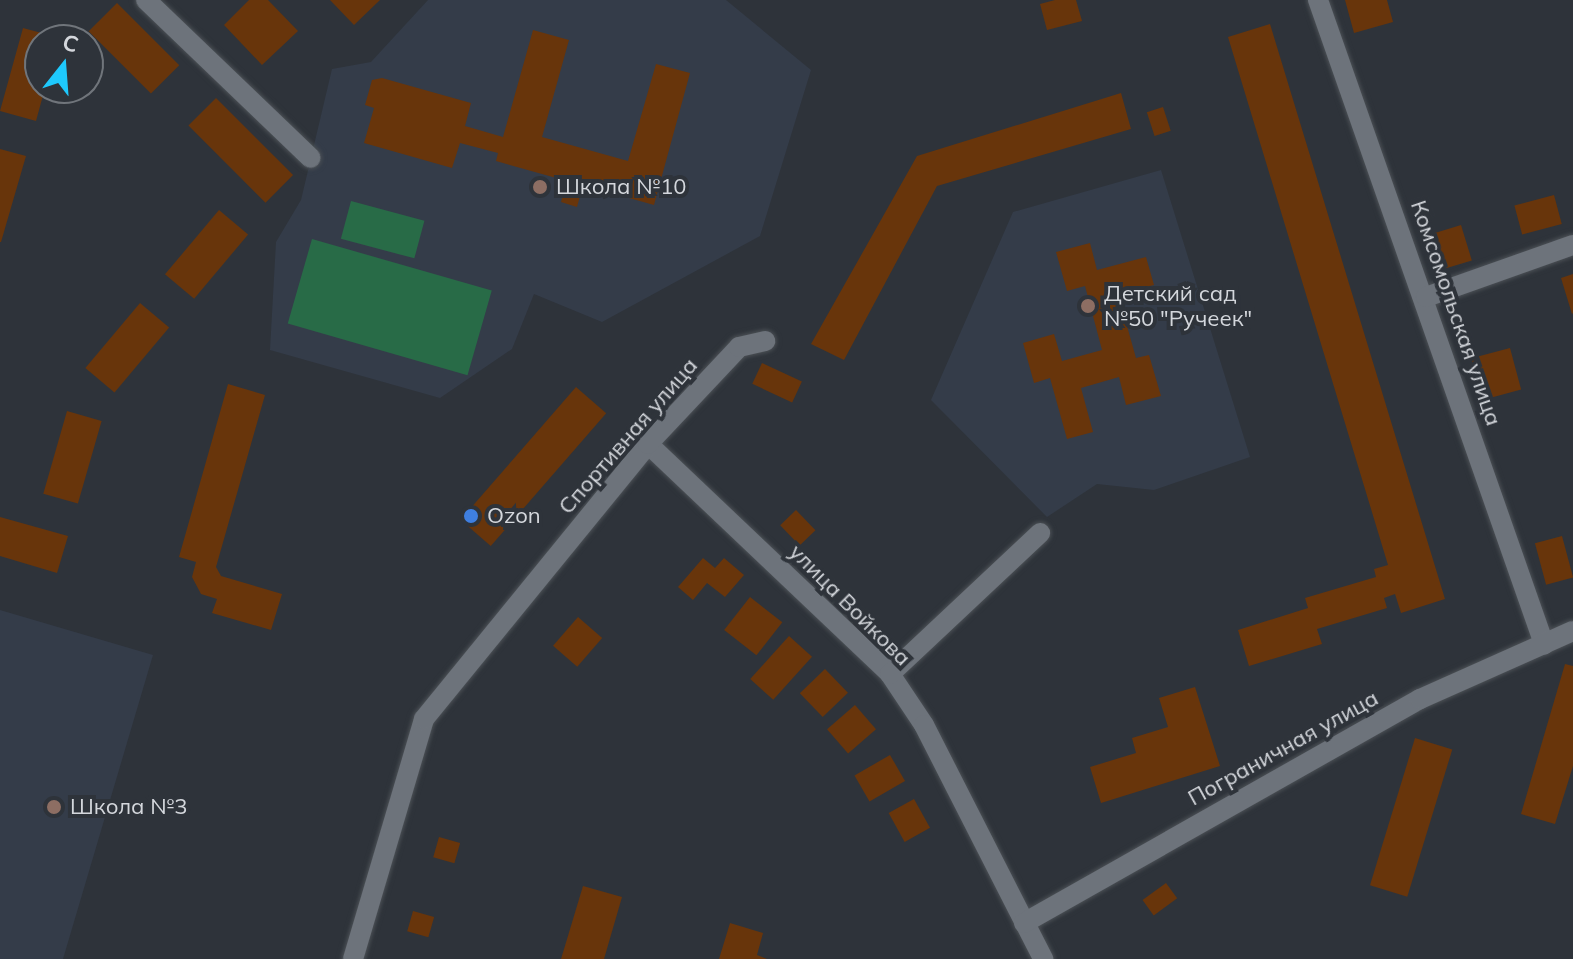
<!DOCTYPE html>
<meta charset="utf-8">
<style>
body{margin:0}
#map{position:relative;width:1573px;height:959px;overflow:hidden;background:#2e333a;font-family:Mulish,sans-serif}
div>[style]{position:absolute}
.built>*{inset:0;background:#343c49}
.green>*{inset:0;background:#286b47;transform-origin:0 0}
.building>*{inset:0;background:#68350b;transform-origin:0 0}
.roads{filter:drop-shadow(0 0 2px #4b5055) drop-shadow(0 0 2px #4b5055)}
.minor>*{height:20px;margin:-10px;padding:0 10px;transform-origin:10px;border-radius:10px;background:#6d737b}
.dots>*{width:22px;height:22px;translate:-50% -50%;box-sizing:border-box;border:4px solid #2e333a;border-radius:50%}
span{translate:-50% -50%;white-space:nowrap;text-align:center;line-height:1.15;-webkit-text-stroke:8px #2e333a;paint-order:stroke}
.poi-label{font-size:22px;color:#d4d7dc}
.left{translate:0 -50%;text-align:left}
.street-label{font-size:22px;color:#d4d7dc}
.north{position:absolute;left:24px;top:24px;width:80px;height:80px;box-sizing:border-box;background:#2e333a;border:2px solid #70757b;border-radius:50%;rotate:17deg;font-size:22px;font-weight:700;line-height:32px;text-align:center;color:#d4d7dc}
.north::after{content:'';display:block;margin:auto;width:28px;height:36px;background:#1ec9fd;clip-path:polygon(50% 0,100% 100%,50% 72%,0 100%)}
</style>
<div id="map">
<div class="built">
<i style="clip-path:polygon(428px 0,726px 0,811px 70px,760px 236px,602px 322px,534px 294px,512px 349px,440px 398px,270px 350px,276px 242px,301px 200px,332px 69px,371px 62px)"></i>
<i style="clip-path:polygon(1161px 170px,1250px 457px,1154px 490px,1097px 484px,1047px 517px,931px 400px,1013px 212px)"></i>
<i style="clip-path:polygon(0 610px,153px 655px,63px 959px,0 959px)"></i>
</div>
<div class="green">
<i style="left:351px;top:201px;width:76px;height:39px;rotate:15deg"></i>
<i style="left:312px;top:239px;width:187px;height:88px;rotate:16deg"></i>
</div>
<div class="building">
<i style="clip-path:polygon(249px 0,268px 0,298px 31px,262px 65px,224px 25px)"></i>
<i style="clip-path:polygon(330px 0,380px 0,354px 25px)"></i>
<i style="clip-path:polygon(1055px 0,1076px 0,1082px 21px,1047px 30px,1040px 4px)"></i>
<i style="clip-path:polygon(1345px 0,1387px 0,1393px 22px,1354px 33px)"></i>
<i style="left:117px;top:3px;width:88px;height:40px;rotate:45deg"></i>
<i style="clip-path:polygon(1270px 24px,1445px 599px,1401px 613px,1395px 594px,1384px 598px,1387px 608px,1317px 629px,1322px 644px,1249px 666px,1238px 630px,1308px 608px,1305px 598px,1376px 577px,1374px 569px,1388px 565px,1228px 37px)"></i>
<i style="clip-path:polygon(23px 28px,64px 39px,40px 40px,40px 88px,45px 88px,36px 121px,0 111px)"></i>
<i style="clip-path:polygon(533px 30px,569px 40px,542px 137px,628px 161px,656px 64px,690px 73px,654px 205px,583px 185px,577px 207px,561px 202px,567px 181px,496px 161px,498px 153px,460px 143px,452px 168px,364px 143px,374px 108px,365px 105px,372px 80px,382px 78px,471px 103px,465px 126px,503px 137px)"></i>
<i style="clip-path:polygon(1121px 93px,1131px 129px,937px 186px,844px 360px,811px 344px,917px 156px)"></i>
<i style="left:216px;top:98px;width:109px;height:39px;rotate:45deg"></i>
<i style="left:1163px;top:107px;width:25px;height:17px;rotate:72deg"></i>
<i style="clip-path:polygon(0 149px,26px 156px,1px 242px,0 242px)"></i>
<i style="left:1554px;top:195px;width:30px;height:41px;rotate:75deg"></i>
<i style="left:219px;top:210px;width:38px;height:84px;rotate:40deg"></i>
<i style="left:1461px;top:225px;width:37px;height:40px;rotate:73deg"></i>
<i style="clip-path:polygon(1090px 243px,1097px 270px,1146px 257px,1154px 285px,1118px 294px,1136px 358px,1149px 355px,1161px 396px,1126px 405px,1119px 377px,1081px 388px,1093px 432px,1067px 439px,1050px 378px,1034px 383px,1023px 343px,1054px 334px,1062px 361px,1102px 350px,1085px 286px,1067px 291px,1056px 252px)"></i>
<i style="clip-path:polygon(1573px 274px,1573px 313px,1572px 314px,1561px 278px)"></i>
<i style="left:140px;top:303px;width:38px;height:85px;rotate:40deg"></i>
<i style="left:1510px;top:348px;width:43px;height:40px;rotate:75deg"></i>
<i style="left:762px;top:363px;width:44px;height:23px;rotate:25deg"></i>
<i style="clip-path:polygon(228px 384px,265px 395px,216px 567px,221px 576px,282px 594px,271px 630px,212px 613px,217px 599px,201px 594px,192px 577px,196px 562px,179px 557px)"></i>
<i style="left:576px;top:387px;width:40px;height:176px;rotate:41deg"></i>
<i style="left:67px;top:411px;width:36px;height:86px;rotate:16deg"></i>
<i style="left:796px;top:510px;width:28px;height:22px;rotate:46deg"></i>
<i style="clip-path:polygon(0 517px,68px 536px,57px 573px,0 556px)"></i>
<i style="left:1562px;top:536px;width:43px;height:28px;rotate:75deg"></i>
<i style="clip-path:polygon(703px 558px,715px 568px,724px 558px,744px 575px,725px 597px,707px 583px,693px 600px,678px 587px)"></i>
<i style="left:750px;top:597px;width:41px;height:42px;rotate:38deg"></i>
<i style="left:578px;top:617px;width:32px;height:38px;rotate:41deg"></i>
<i style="left:789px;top:636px;width:31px;height:58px;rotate:42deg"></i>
<i style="clip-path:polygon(1565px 664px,1573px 666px,1573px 766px,1555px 824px,1521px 814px)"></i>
<i style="left:825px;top:669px;width:33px;height:35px;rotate:46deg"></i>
<i style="clip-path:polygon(1195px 687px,1220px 766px,1101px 803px,1090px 767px,1136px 753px,1132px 738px,1168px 727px,1159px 698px)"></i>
<i style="left:855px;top:705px;width:32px;height:37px;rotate:49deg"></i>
<i style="left:1415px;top:738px;width:39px;height:154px;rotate:17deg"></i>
<i style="left:890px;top:755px;width:30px;height:41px;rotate:60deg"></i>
<i style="left:914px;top:799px;width:33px;height:29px;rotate:61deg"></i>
<i style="left:439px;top:837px;width:22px;height:21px;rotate:16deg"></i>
<i style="left:1166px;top:883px;width:19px;height:29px;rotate:54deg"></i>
<i style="clip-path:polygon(583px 886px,622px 897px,604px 959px,561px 959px)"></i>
<i style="left:413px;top:911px;width:22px;height:21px;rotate:16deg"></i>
<i style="clip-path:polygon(730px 923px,763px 933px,757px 955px,767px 959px,719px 959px)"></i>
</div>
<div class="roads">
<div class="minor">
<i style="left:146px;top:0;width:228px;rotate:43.8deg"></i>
<i style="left:1318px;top:0;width:683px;rotate:70.66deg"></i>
<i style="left:1426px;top:297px;width:156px;rotate:-19.5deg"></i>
<i style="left:648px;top:444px;width:334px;rotate:43.5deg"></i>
<i style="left:890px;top:674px;width:61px;rotate:56.3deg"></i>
<i style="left:924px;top:725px;width:263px;rotate:63deg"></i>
<i style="left:890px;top:674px;width:206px;rotate:-43.2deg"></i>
<i style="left:1024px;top:923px;width:455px;rotate:-29.5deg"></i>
<i style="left:1420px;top:699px;width:167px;rotate:-24deg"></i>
<i style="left:353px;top:959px;width:250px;rotate:-73.5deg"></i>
<i style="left:424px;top:719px;width:355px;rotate:-50.8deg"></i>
<i style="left:648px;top:444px;width:133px;rotate:-46.8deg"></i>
<i style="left:739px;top:347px;width:27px;rotate:-13deg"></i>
</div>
</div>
<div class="dots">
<i style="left:540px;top:187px;background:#8d6e63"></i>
<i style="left:1088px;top:306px;background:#8d6e63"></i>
<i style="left:471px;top:516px;background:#3f7fe0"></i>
<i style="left:54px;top:807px;background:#8d6e63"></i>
</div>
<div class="poi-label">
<span class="left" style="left:556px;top:187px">Школа №10</span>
<span class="left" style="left:1104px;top:306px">Детский сад<br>№50 "Ручеек"</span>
<span class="left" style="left:487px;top:516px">Ozon</span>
<span class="left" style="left:70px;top:807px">Школа №3</span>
</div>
<div class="street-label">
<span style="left:1456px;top:313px;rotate:71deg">Комсомольская улица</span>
<span style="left:628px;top:436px;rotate:-49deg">Спортивная улица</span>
<span style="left:850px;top:605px;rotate:45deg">улица Войкова</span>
<span style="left:1283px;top:748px;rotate:-29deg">Пограничная улица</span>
</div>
<div class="north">С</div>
</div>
